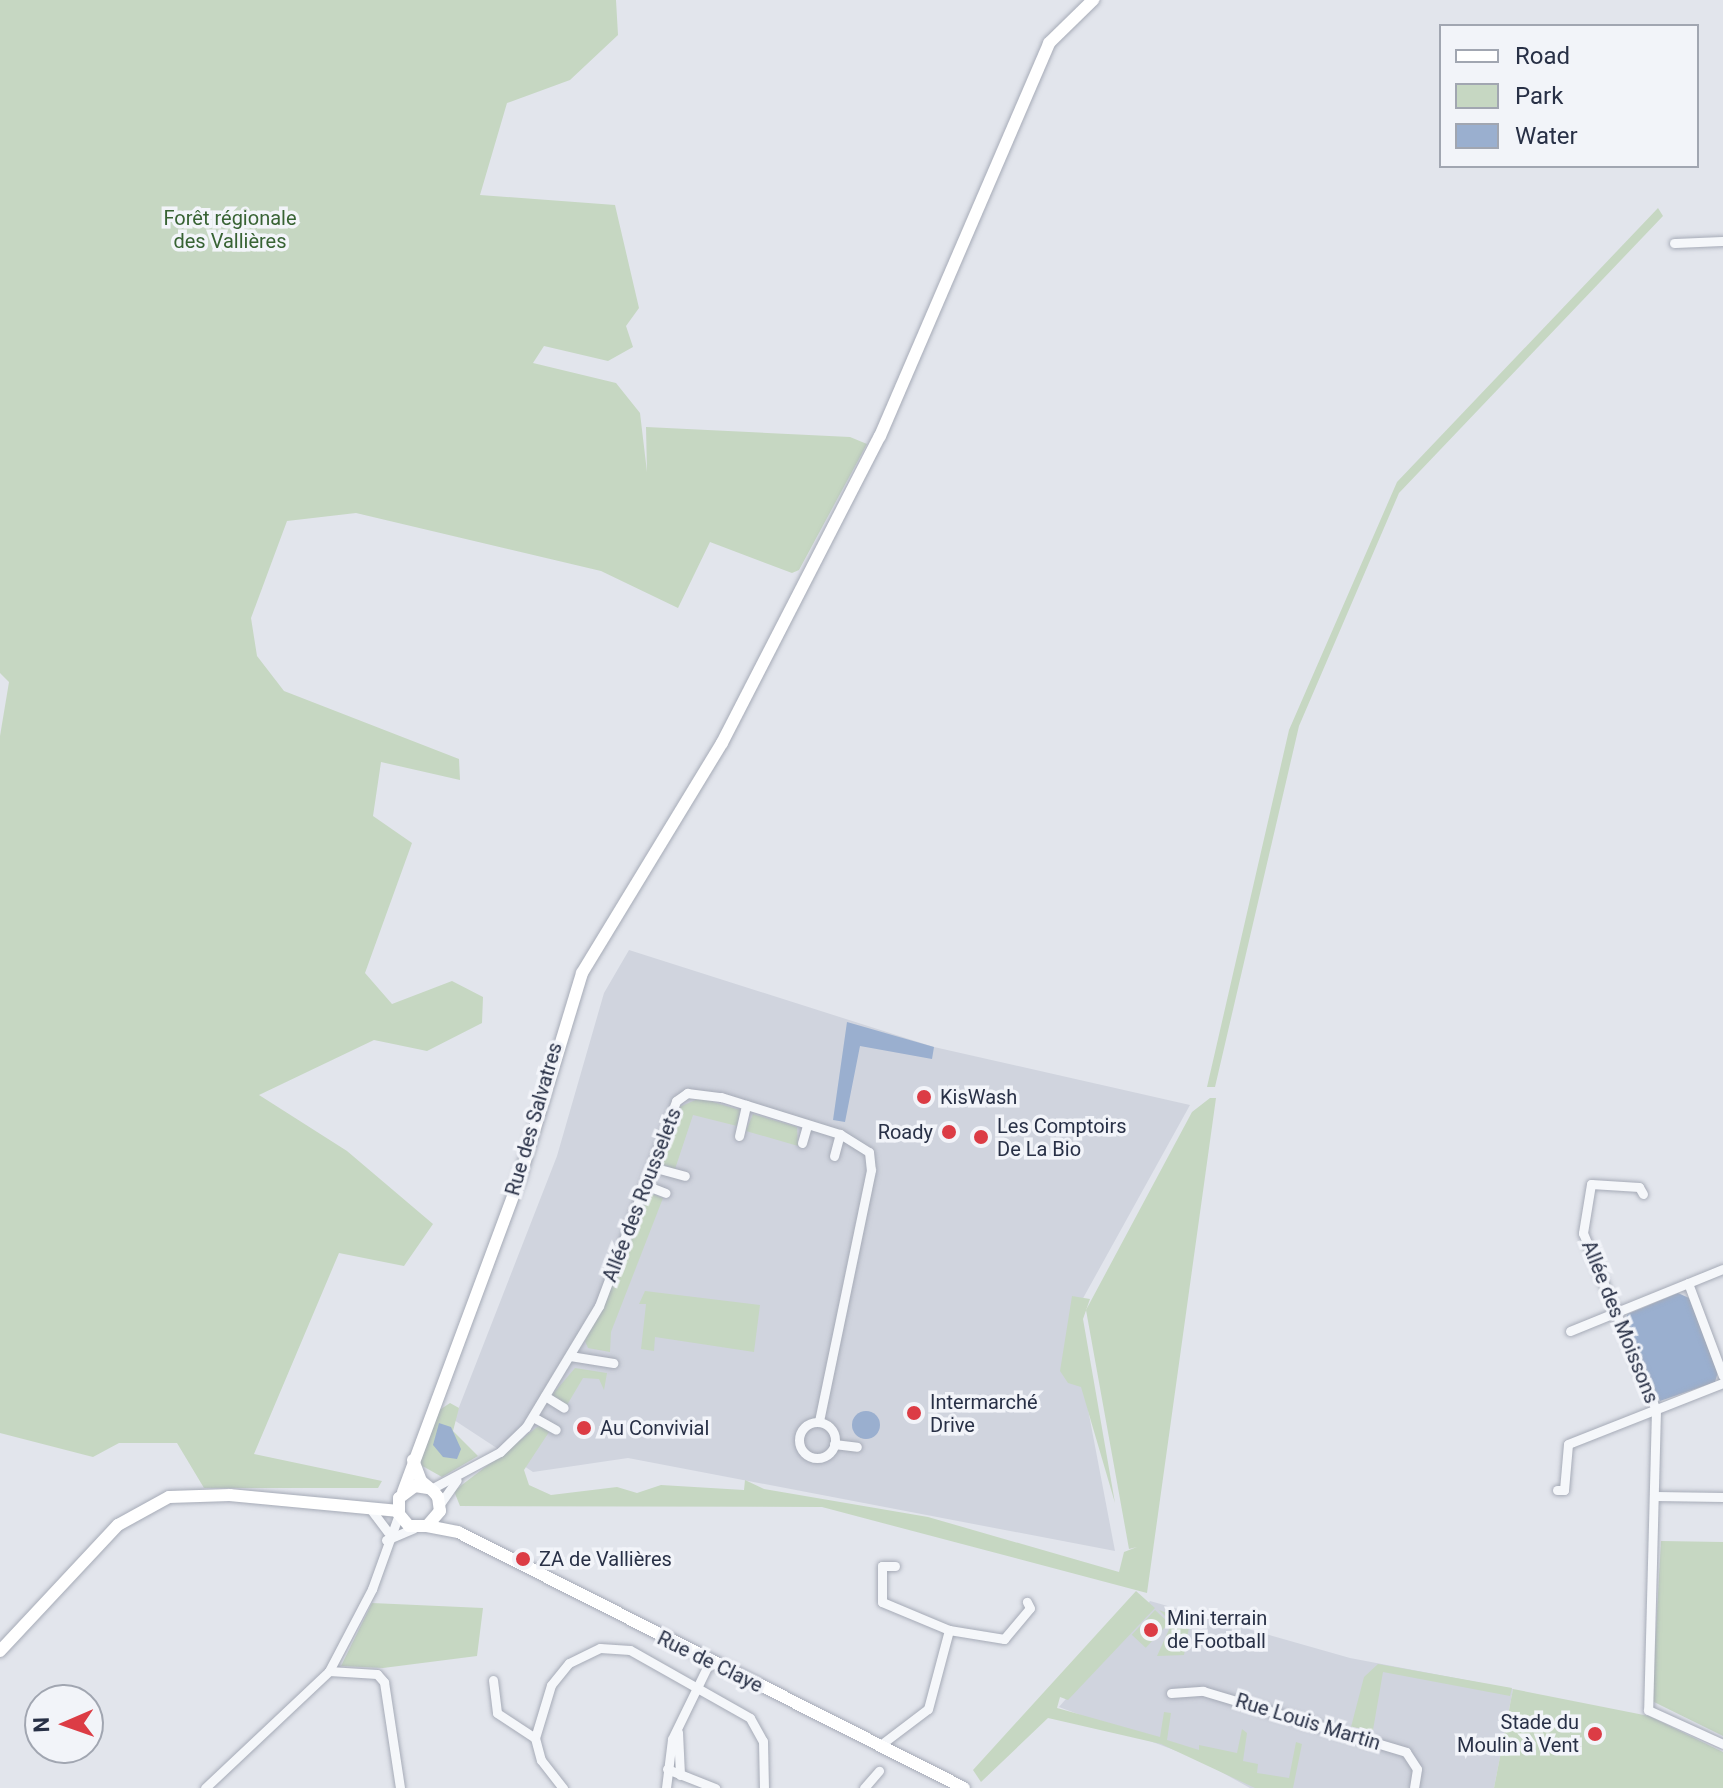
<!DOCTYPE html>
<meta charset="utf-8">
<style>
body{margin:0}
#map{position:relative;width:1723px;height:1788px;overflow:hidden;background:#e2e5ec;font-family:Roboto,sans-serif}
div>[style]{position:absolute}
.built>*{inset:0;background:#d0d4de}
.green>*{inset:0;background:#c6d7c2;transform-origin:0 0}
.water>*{inset:0;background:#9aafcf}
.round{border-radius:50%}
.roads{filter:drop-shadow(0 0 2px #a6abb7) drop-shadow(0 0 2px #a6abb7)}
.street>*{height:9px;margin:-4.5px;padding:0 4.5px;transform-origin:4.5px;border-radius:4.5px;background:#f5f7fa}
.street>.ring{margin:-4.5px;padding:0;box-sizing:content-box;background:none;border:9px solid #f5f7fa;border-radius:50%}
.secondary>*{height:12px;margin:-6px;padding:0 6px;transform-origin:6px;border-radius:6px;background:#fff}
.dots>*{width:22px;height:22px;translate:-50% -50%;box-sizing:border-box;border:4px solid #f2f4f9;border-radius:50%}
span{translate:-50% -50%;white-space:nowrap;text-align:center;line-height:1.15;-webkit-text-stroke:7px #f2f4f9;paint-order:stroke}
.park-label{font-size:20px;color:#386334}
.poi-label{font-size:20px;color:#283046}
.left{translate:0 -50%;text-align:left}
.right{translate:-100% -50%;text-align:right}
.street-label{font-size:20px;color:#283046}
.legend{position:absolute;left:1439px;top:24px;width:260px;height:144px;box-sizing:border-box;background:#f2f4f9;border:2px solid #a1a6b1;margin:0;padding:10px 14px;list-style:none;font-size:24px;color:#283046}
.legend li{display:flex;align-items:center;gap:16px;height:40px}
.legend b{width:40px;border:2px solid #a1a6b1}
.north{position:absolute;left:24px;top:1684px;width:80px;height:80px;box-sizing:border-box;background:#f2f4f9;border:2px solid #a1a6b1;border-radius:50%;rotate:268deg;font-size:22px;font-weight:700;line-height:32px;text-align:center;color:#283046}
.north::after{content:'';display:block;margin:auto;width:28px;height:36px;background:#dc3c45;clip-path:polygon(50% 0,100% 100%,50% 72%,0 100%)}
</style>
<div id="map">
<div class="built">
<i style="clip-path:polygon(629px 950px,934px 1047px,1190px 1105px,1071px 1320px,1115px 1551px,628px 1458px,533px 1472px,454px 1420px,557px 1156px,604px 993px)"></i>
<i style="clip-path:polygon(1150px 1601px,1350px 1658px,1513px 1689px,1494px 1788px,1250px 1788px,1198px 1759px,1059px 1707px)"></i>
</div>
<div class="green">
<i style="clip-path:polygon(0 0,616px 0,618px 35px,570px 80px,507px 103px,480px 195px,615px 205px,639px 308px,626px 326px,633px 347px,608px 361px,544px 346px,533px 363px,616px 383px,640px 413px,647px 472px,646px 427px,850px 437px,867px 444px,799px 570px,792px 573px,710px 542px,678px 608px,601px 571px,356px 513px,287px 521px,251px 618px,257px 656px,284px 691px,459px 759px,460px 780px,381px 762px,373px 816px,412px 843px,365px 973px,392px 1004px,452px 981px,483px 997px,482px 1023px,427px 1051px,374px 1040px,259px 1095px,347px 1151px,433px 1224px,404px 1266px,339px 1253px,254px 1454px,382px 1481px,378px 1488px,204px 1488px,177px 1443px,119px 1443px,93px 1457px,0 1433px,0 736px,9px 682px,0 673px)"></i>
<i style="clip-path:polygon(1658px 208px,1663px 216px,1399px 493px,1299px 726px,1215px 1087px,1207px 1087px,1289px 730px,1397px 482px)"></i>
<i style="clip-path:polygon(700px 1098px,740px 1110px,737px 1126px,693px 1115px,675px 1169px,658px 1163px,677px 1108px)"></i>
<i style="clip-path:polygon(1210px 1098px,1216px 1098px,1147px 1593px,822px 1507px,460px 1506px,454px 1491px,540px 1425px,549px 1432px,524px 1470px,529px 1485px,551px 1495px,617px 1487px,637px 1493px,661px 1485px,744px 1490px,745px 1480px,764px 1489px,928px 1517px,1119px 1572px,1124px 1552px,1137px 1547px,1129px 1549px,1086px 1310px,1192px 1112px)"></i>
<i style="clip-path:polygon(753px 1114px,797px 1127px,798px 1146px,746px 1131px)"></i>
<i style="clip-path:polygon(650px 1193px,663px 1198px,611px 1332px,610px 1352px,588px 1348px,585px 1341px)"></i>
<i style="clip-path:polygon(645px 1291px,760px 1305px,754px 1352px,655px 1337px,654px 1351px,641px 1349px,646px 1304px,639px 1304px)"></i>
<i style="clip-path:polygon(1072px 1296px,1090px 1299px,1083px 1319px,1115px 1503px,1081px 1387px,1068px 1383px,1060px 1371px)"></i>
<i style="clip-path:polygon(575px 1368px,607px 1373px,604px 1390px,599px 1379px,583px 1378px,567px 1405px,552px 1395px)"></i>
<i style="clip-path:polygon(450px 1403px,459px 1408px,453px 1431px,478px 1456px,442px 1477px,419px 1464px,438px 1411px)"></i>
<i style="clip-path:polygon(1661px 1541px,1723px 1542px,1723px 1736px,1652px 1701px)"></i>
<i style="clip-path:polygon(1136px 1591px,1155px 1608px,1068px 1700px,1060px 1697px,1057px 1708px,1160px 1737px,1164px 1712px,1171px 1713px,1167px 1740px,1199px 1750px,1199px 1745px,1237px 1753px,1242px 1729px,1247px 1733px,1243px 1761px,1258px 1764px,1257px 1773px,1289px 1778px,1296px 1742px,1302px 1744px,1293px 1788px,1255px 1788px,1161px 1744px,1048px 1718px,981px 1782px,973px 1770px)"></i>
<i style="clip-path:polygon(372px 1603px,483px 1608px,477px 1656px,383px 1668px,341px 1666px)"></i>
<i style="left:1155px;top:1610px;width:19px;height:34px;rotate:43deg"></i>
<i style="clip-path:polygon(1159px 1610px,1190px 1622px,1184px 1655px,1157px 1656px,1172px 1623px)"></i>
<i style="clip-path:polygon(1378px 1664px,1512px 1688px,1510px 1696px,1383px 1672px,1373px 1730px,1351px 1727px,1364px 1677px)"></i>
<i style="clip-path:polygon(1513px 1689px,1649px 1716px,1723px 1752px,1723px 1788px,1494px 1788px)"></i>
</div>
<div class="water">
<i style="clip-path:polygon(847px 1022px,934px 1047px,932px 1059px,860px 1046px,845px 1122px,833px 1120px)"></i>
<i style="clip-path:polygon(1678px 1293px,1689px 1298px,1718px 1372px,1715px 1382px,1660px 1401px,1623px 1322px,1628px 1314px)"></i>
<i class="round" style="left:852px;top:1411px;width:28px;height:28px"></i>
<i style="clip-path:polygon(439px 1423px,451px 1427px,461px 1449px,457px 1459px,443px 1457px,433px 1445px)"></i>
</div>
<div class="roads">
<div class="street">
<i style="left:1674px;top:243px;width:49px;rotate:-2.3deg"></i>
<i style="left:739px;top:1136px;width:32px;rotate:-77deg"></i>
<i style="left:802px;top:1143px;width:19px;rotate:-74deg"></i>
<i style="left:834px;top:1156px;width:23px;rotate:-75deg"></i>
<i style="left:652px;top:1167px;width:34px;rotate:15deg"></i>
<i style="left:645px;top:1185px;width:22px;rotate:21deg"></i>
<i style="left:1643px;top:1194px;width:8px;rotate:-120deg"></i>
<i style="left:1639px;top:1187px;width:48px;rotate:-176.4deg"></i>
<i style="left:1591px;top:1184px;width:50px;rotate:99.3deg"></i>
<i style="left:1583px;top:1233px;width:191px;rotate:67.6deg"></i>
<i style="left:1656px;top:1410px;width:300px;rotate:91.5deg"></i>
<i style="left:1648px;top:1710px;width:82px;rotate:24.4deg"></i>
<i style="left:1688px;top:1283px;width:99px;rotate:69.4deg"></i>
<i style="left:1570px;top:1331px;width:165px;rotate:-22.1deg"></i>
<i style="left:570px;top:1356px;width:44px;rotate:9.2deg"></i>
<i style="left:545px;top:1396px;width:22px;rotate:32deg"></i>
<i style="left:533px;top:1417px;width:26px;rotate:29deg"></i>
<i class="ring" style="left:799px;top:1422px;width:27px;height:27px"></i>
<i style="left:834px;top:1444px;width:23px;rotate:7deg"></i>
<i style="left:431px;top:1489px;width:78px;rotate:-28.2deg"></i>
<i style="left:500px;top:1452px;width:36px;rotate:-44deg"></i>
<i style="left:526px;top:1427px;width:141px;rotate:-58.9deg"></i>
<i style="left:599px;top:1306px;width:219px;rotate:-69.4deg"></i>
<i style="left:676px;top:1101px;width:14px;rotate:-36deg"></i>
<i style="left:687px;top:1093px;width:34px;rotate:7deg"></i>
<i style="left:721px;top:1097px;width:125px;rotate:17.3deg"></i>
<i style="left:840px;top:1134px;width:34px;rotate:32deg"></i>
<i style="left:869px;top:1152px;width:18px;rotate:84deg"></i>
<i style="left:871px;top:1170px;width:257px;rotate:101.7deg"></i>
<i style="left:1557px;top:1490px;width:7px"></i>
<i style="left:1564px;top:1490px;width:46px;rotate:-85deg"></i>
<i style="left:1568px;top:1444px;width:167px;rotate:-21.5deg"></i>
<i style="left:1655px;top:1496px;width:68px;rotate:0.8deg"></i>
<i style="left:440px;top:1504px;width:29px;rotate:-55deg"></i>
<i style="left:369px;top:1507px;width:31px;rotate:53deg"></i>
<i style="left:386px;top:1540px;width:30px;rotate:-23deg"></i>
<i style="left:895px;top:1566px;width:13px;rotate:180deg"></i>
<i style="left:882px;top:1566px;width:36px;rotate:90deg"></i>
<i style="left:882px;top:1602px;width:73px;rotate:22.7deg"></i>
<i style="left:949px;top:1630px;width:56px;rotate:9.3deg"></i>
<i style="left:1004px;top:1639px;width:40px;rotate:-50deg"></i>
<i style="left:1030px;top:1608px;width:7px;rotate:-117deg"></i>
<i style="left:329px;top:1671px;width:48px;rotate:3.6deg"></i>
<i style="left:377px;top:1674px;width:11px;rotate:49deg"></i>
<i style="left:384px;top:1682px;width:107px;rotate:81.4deg"></i>
<i style="left:493px;top:1680px;width:33px;rotate:83deg"></i>
<i style="left:497px;top:1713px;width:45px;rotate:33.3deg"></i>
<i style="left:535px;top:1738px;width:23px;rotate:75deg"></i>
<i style="left:541px;top:1760px;width:36px;rotate:52deg"></i>
<i style="left:1171px;top:1693px;width:32px;rotate:-4deg"></i>
<i style="left:1203px;top:1691px;width:212px;rotate:16.7deg"></i>
<i style="left:1406px;top:1752px;width:20px;rotate:57deg"></i>
<i style="left:1417px;top:1769px;width:19px;rotate:99deg"></i>
<i style="left:678px;top:1732px;width:43px;rotate:87.3deg"></i>
<i style="left:535px;top:1738px;width:55px;rotate:-73.2deg"></i>
<i style="left:551px;top:1685px;width:28px;rotate:-51deg"></i>
<i style="left:569px;top:1663px;width:34px;rotate:-26deg"></i>
<i style="left:600px;top:1648px;width:30px;rotate:4deg"></i>
<i style="left:630px;top:1650px;width:138px;rotate:29.5deg"></i>
<i style="left:750px;top:1718px;width:26px;rotate:61deg"></i>
<i style="left:763px;top:1741px;width:47px;rotate:88.8deg"></i>
<i style="left:879px;top:1746px;width:61px;rotate:-37.1deg"></i>
<i style="left:928px;top:1709px;width:82px;rotate:-75.1deg"></i>
<i style="left:667px;top:1769px;width:52px;rotate:21.6deg"></i>
<i style="left:205px;top:1788px;width:170px;rotate:-43.3deg"></i>
<i style="left:329px;top:1671px;width:93px;rotate:-62.3deg"></i>
<i style="left:372px;top:1589px;width:80px;rotate:-70.2deg"></i>
<i style="left:666px;top:1788px;width:49px;rotate:-83deg"></i>
<i style="left:672px;top:1739px;width:85px;rotate:-64deg"></i>
<i style="left:864px;top:1788px;width:23px;rotate:-49deg"></i>
</div>
<div class="secondary">
<i style="left:413px;top:1460px;width:22px;rotate:69deg"></i>
<i style="left:421px;top:1481px;width:17px;rotate:40deg"></i>
<i style="left:434px;top:1492px;width:6px;rotate:51deg"></i>
<i style="left:438px;top:1497px;width:14px;rotate:82deg"></i>
<i style="left:440px;top:1511px;width:20px;rotate:131deg"></i>
<i style="left:427px;top:1526px;width:18px;rotate:180deg"></i>
<i style="left:409px;top:1526px;width:16px;rotate:-130deg"></i>
<i style="left:399px;top:1514px;width:16px;rotate:-90deg"></i>
<i style="left:399px;top:1498px;width:20px;rotate:-37deg"></i>
<i style="left:415px;top:1486px;width:13px;rotate:9deg"></i>
<i style="left:403px;top:1492px;width:339px;rotate:-69.6deg"></i>
<i style="left:521px;top:1174px;width:210px;rotate:-73.1deg"></i>
<i style="left:582px;top:973px;width:269px;rotate:-58.7deg"></i>
<i style="left:722px;top:743px;width:345px;rotate:-62.8deg"></i>
<i style="left:880px;top:436px;width:428px;rotate:-66.7deg"></i>
<i style="left:1049px;top:43px;width:62px;rotate:-44.3deg"></i>
<i style="left:427px;top:1526px;width:32px;rotate:11deg"></i>
<i style="left:458px;top:1532px;width:567px;rotate:26.84deg"></i>
<i style="left:0;top:1651px;width:173px;rotate:-46.9deg"></i>
<i style="left:118px;top:1525px;width:58px;rotate:-28.8deg"></i>
<i style="left:169px;top:1497px;width:61px;rotate:-1.9deg"></i>
<i style="left:230px;top:1495px;width:169px;rotate:5.4deg"></i>
</div>
</div>
<div class="dots">
<i style="left:924px;top:1097px;background:#dc3c45"></i>
<i style="left:949px;top:1132px;background:#dc3c45"></i>
<i style="left:981px;top:1137px;background:#dc3c45"></i>
<i style="left:914px;top:1413px;background:#dc3c45"></i>
<i style="left:584px;top:1428px;background:#dc3c45"></i>
<i style="left:523px;top:1559px;background:#dc3c45"></i>
<i style="left:1151px;top:1630px;background:#dc3c45"></i>
<i style="left:1595px;top:1734px;background:#dc3c45"></i>
</div>
<div class="park-label">
<span style="left:230px;top:230px">Forêt régionale<br>des Vallières</span>
</div>
<div class="poi-label">
<span class="left" style="left:940px;top:1097px">KisWash</span>
<span class="left" style="left:997px;top:1138px">Les Comptoirs<br>De La Bio</span>
<span class="right" style="left:933px;top:1132px">Roady</span>
<span class="left" style="left:930px;top:1414px">Intermarché<br>Drive</span>
<span class="left" style="left:600px;top:1428px">Au Convivial</span>
<span class="left" style="left:539px;top:1559px">ZA de Vallières</span>
<span class="left" style="left:1167px;top:1630px">Mini terrain<br>de Football</span>
<span class="right" style="left:1579px;top:1734px">Stade du<br>Moulin à Vent</span>
</div>
<div class="street-label">
<span style="left:534px;top:1119px;rotate:-74deg">Rue des Salvatres</span>
<span style="left:642px;top:1195px;rotate:-69deg">Allée des Rousselets</span>
<span style="left:1620px;top:1322px;rotate:68deg">Allée des Moissons</span>
<span style="left:710px;top:1662px;rotate:26deg">Rue de Claye</span>
<span style="left:1308px;top:1722px;rotate:17deg">Rue Louis Martin</span>
</div>
<ul class="legend">
<li><b style="height:10px;background:#fff"></b>Road</li>
<li><b style="height:22px;background:#c6d7c2"></b>Park</li>
<li><b style="height:22px;background:#9aafcf"></b>Water</li>
</ul>
<div class="north">N</div>
</div>
